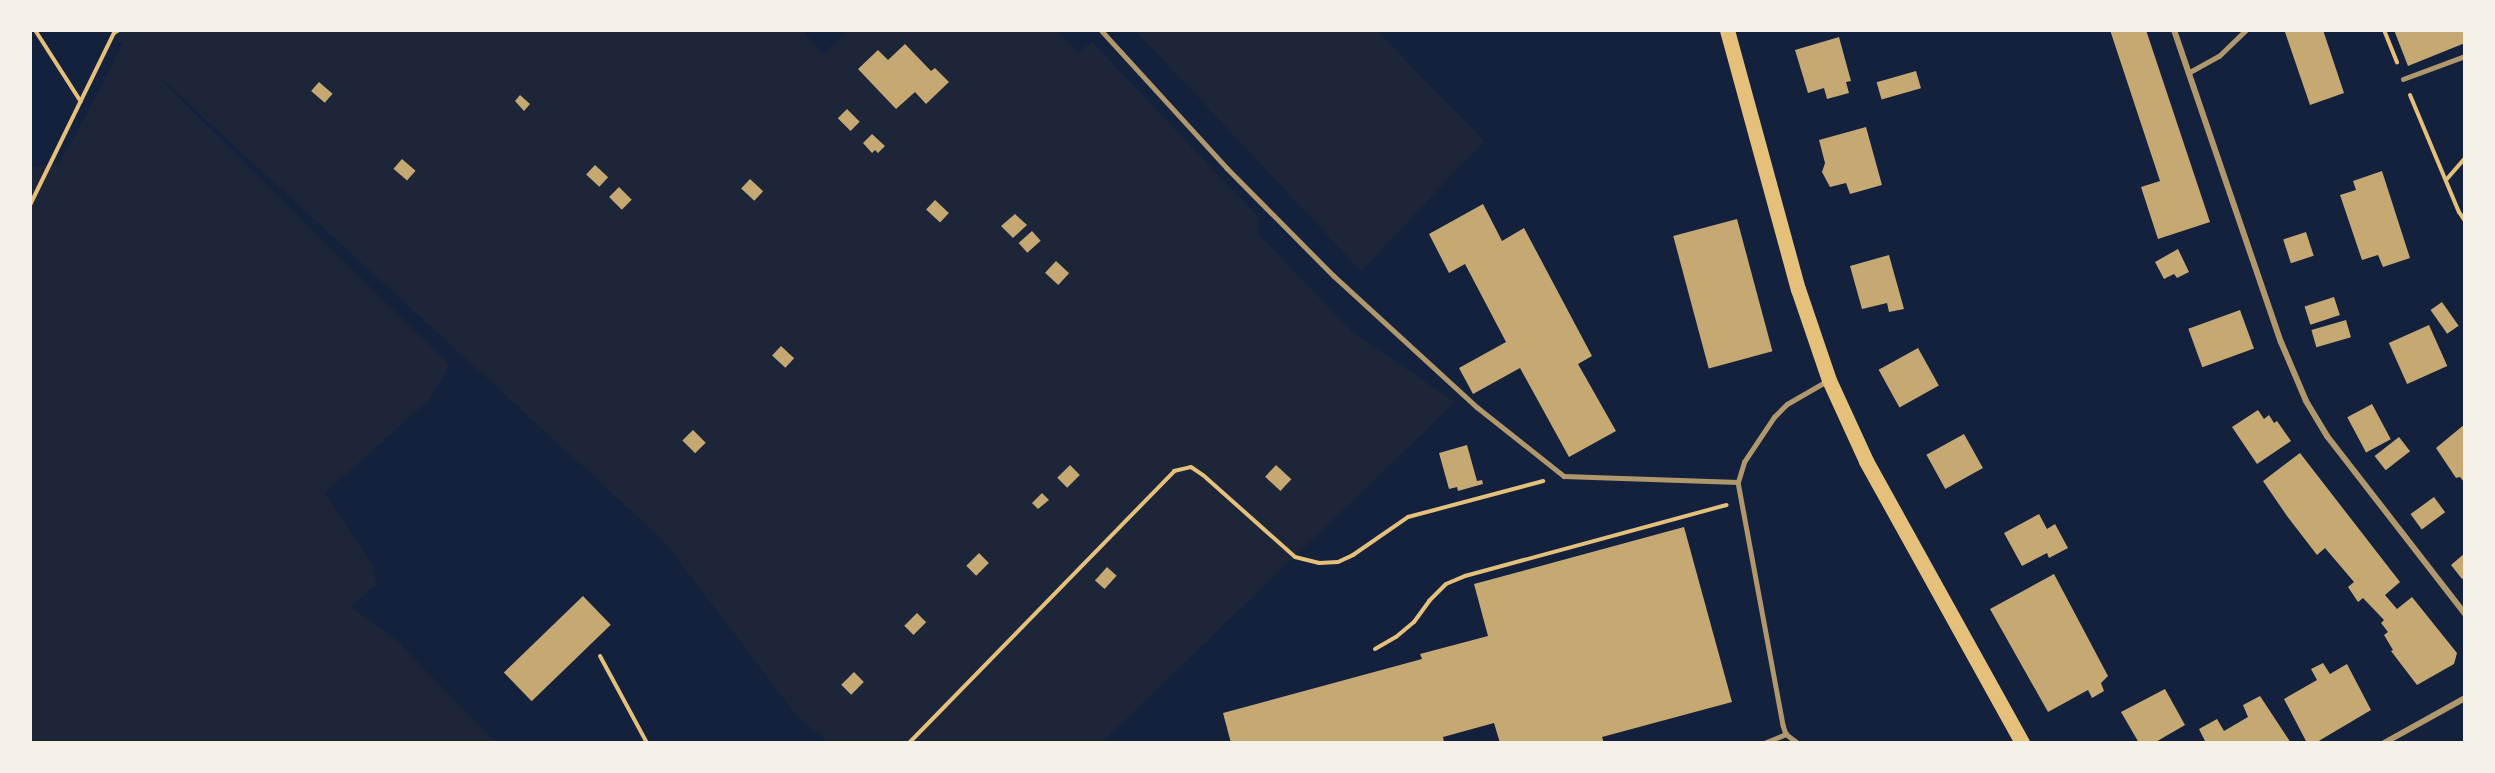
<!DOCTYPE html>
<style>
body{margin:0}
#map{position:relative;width:2495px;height:773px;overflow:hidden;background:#14213d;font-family:Poppins,sans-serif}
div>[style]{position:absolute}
.green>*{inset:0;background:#1d2539}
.building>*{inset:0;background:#c6a872;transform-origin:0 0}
.path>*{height:4px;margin:-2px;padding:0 2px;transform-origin:2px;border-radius:2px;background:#e5c07b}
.service>*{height:4.5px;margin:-2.25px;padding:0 2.25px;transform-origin:2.25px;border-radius:2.25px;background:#b1986c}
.minor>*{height:6px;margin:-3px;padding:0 3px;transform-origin:3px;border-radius:3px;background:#b1986c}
.primary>*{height:15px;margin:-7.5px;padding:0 7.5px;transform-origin:7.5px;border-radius:7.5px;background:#e5c07b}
span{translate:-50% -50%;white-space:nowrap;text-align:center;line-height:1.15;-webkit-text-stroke:4.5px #f6f1e7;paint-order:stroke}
.frame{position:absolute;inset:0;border:32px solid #f6f1e7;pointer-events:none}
</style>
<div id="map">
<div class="green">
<i style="clip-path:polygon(108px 30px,802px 30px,823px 53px,849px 30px,1057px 30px,1078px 52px,1092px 42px,1258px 217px,1259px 235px,1353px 333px,1455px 402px,1101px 743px,829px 743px,797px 716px,663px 540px,142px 61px,449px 365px,431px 398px,325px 493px,372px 564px,376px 584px,351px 607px,395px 639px,497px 743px,30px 743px,30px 167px,58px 163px,68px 149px,123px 44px)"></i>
<i style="clip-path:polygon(1135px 30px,1376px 30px,1484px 141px,1361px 271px)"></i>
</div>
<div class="building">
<i style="clip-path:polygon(2110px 30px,2146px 30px,2210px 222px,2158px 239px,2141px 187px,2160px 181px)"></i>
<i style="clip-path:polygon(2291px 30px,2323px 30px,2344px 93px,2310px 105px,2285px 32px)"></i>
<i style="clip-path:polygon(2394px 30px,2465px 30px,2465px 43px,2408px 66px)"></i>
<i style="clip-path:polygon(1839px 37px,1851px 81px,1846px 82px,1849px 93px,1827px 99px,1824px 88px,1808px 93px,1795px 50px)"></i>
<i style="clip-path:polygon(905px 44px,931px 71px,935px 68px,949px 82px,926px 104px,915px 92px,896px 109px,858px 69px,878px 50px,888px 60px)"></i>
<i style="left:1916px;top:71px;width:18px;height:41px;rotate:74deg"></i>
<i style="left:319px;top:82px;width:18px;height:12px;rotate:41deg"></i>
<i style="clip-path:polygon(520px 95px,530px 104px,524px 111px,515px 101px)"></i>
<i style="left:847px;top:109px;width:18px;height:13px;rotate:45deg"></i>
<i style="clip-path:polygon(1866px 127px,1882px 185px,1850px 194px,1846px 183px,1830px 187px,1822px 172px,1825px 163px,1819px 140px)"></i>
<i style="clip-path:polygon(872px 134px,885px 146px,878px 153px,875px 150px,872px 153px,863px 143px)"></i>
<i style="left:402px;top:159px;width:18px;height:13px;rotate:41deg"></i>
<i style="left:595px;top:165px;width:18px;height:13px;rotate:43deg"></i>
<i style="clip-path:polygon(2382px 171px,2410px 258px,2383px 267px,2378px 255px,2362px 260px,2340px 195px,2356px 190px,2353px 181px)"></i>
<i style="left:750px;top:179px;width:18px;height:13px;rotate:43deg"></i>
<i style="left:619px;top:187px;width:18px;height:14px;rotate:45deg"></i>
<i style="left:935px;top:200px;width:19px;height:13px;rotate:43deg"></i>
<i style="clip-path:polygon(1483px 204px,1502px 241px,1524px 228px,1592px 356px,1578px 364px,1616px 431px,1569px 457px,1520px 368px,1473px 394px,1459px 368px,1506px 342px,1465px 264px,1449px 273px,1429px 234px)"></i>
<i style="clip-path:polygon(1015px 214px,1027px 225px,1013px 238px,1001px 226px)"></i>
<i style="left:1737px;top:219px;width:137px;height:66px;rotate:75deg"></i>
<i style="left:1032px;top:231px;width:13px;height:18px;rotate:48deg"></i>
<i style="left:2306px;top:232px;width:25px;height:24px;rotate:72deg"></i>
<i style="clip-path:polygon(2178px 249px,2189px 272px,2177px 278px,2174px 274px,2164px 279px,2155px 262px)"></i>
<i style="clip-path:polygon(1889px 255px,1904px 309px,1889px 312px,1887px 303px,1862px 309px,1850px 266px)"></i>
<i style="left:1056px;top:261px;width:18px;height:16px;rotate:43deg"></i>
<i style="left:2334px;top:297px;width:19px;height:31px;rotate:72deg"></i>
<i style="left:2442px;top:302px;width:29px;height:14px;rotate:55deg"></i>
<i style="left:2240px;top:310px;width:41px;height:55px;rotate:70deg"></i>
<i style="left:2346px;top:320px;width:18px;height:36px;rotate:74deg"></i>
<i style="left:2429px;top:325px;width:45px;height:44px;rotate:66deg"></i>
<i style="left:781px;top:346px;width:18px;height:13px;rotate:43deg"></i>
<i style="left:1918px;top:348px;width:43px;height:45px;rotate:61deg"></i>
<i style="left:2372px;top:404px;width:40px;height:28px;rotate:62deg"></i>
<i style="clip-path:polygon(2258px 410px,2264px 419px,2269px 415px,2274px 423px,2277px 421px,2291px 441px,2257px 464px,2232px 427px)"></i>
<i style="clip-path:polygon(2465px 424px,2465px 483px,2460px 477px,2456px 478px,2436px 448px)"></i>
<i style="left:693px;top:430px;width:18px;height:15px;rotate:45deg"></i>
<i style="left:1964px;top:434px;width:39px;height:43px;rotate:61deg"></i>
<i style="left:2399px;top:437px;width:18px;height:31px;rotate:52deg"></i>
<i style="clip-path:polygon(1467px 445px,1477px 481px,1482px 480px,1483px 484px,1458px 491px,1457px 487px,1449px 489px,1439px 453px)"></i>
<i style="clip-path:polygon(2300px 453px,2400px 582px,2385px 595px,2397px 609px,2412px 597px,2457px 653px,2454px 664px,2417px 685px,2391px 651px,2393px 650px,2384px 635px,2388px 632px,2381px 623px,2384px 620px,2363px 598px,2358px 602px,2348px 587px,2354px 582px,2325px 548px,2317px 555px,2287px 516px,2263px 481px)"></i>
<i style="left:1070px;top:465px;width:14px;height:18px;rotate:45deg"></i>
<i style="left:1276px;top:465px;width:21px;height:16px;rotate:43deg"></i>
<i style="clip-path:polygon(1042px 493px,1049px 500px,1038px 509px,1032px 503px)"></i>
<i style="left:2434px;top:497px;width:19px;height:29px;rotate:54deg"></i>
<i style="clip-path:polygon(2039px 514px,2047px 529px,2055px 524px,2068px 548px,2049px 558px,2047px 553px,2022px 566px,2004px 533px)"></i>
<i style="clip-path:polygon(1684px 527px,1732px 702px,1602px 737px,1604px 743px,1500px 743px,1494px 723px,1443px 737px,1444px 742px,1440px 743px,1231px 743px,1223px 713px,1422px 659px,1420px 654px,1488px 636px,1474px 584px)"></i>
<i style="left:979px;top:553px;width:14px;height:18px;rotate:45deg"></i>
<i style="clip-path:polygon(2465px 553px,2465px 577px,2462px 579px,2451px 565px)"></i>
<i style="left:1107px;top:567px;width:13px;height:18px;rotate:42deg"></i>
<i style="clip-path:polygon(2054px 574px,2108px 676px,2101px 683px,2104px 691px,2092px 698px,2088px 690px,2048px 712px,1990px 609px)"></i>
<i style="left:583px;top:596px;width:40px;height:110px;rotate:46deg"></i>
<i style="left:917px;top:613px;width:13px;height:18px;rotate:45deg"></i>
<i style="clip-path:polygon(2323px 663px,2330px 674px,2347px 664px,2371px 710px,2317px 742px,2307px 743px,2284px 699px,2317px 680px,2311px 669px)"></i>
<i style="left:854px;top:672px;width:14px;height:18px;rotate:45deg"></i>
<i style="clip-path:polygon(2165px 689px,2185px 725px,2154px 743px,2139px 743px,2121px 712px)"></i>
<i style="clip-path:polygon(2260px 696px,2291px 743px,2206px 743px,2199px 729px,2217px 719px,2224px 731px,2248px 717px,2243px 705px)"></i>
</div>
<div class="path">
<i style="left:35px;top:30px;width:85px;rotate:57.4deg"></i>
<i style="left:2384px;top:30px;width:35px;rotate:68deg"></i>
<i style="left:2410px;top:95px;width:127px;rotate:67.3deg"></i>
<i style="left:2459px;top:212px;width:11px;rotate:56deg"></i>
<i style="left:2446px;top:180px;width:29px;rotate:-49deg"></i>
<i style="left:30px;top:205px;width:191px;rotate:-64deg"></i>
<i style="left:114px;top:33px;width:6px;rotate:-31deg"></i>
<i style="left:1375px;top:649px;width:24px;rotate:-30deg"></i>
<i style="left:1396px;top:637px;width:23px;rotate:-40deg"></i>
<i style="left:1414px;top:622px;width:26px;rotate:-54deg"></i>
<i style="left:1429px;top:601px;width:24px;rotate:-45deg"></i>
<i style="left:1446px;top:584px;width:21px;rotate:-23deg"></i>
<i style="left:1465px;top:576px;width:271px;rotate:-15.2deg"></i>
<i style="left:600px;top:656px;width:99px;rotate:61.6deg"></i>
<i style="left:909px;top:743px;width:380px;rotate:-45.7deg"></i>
<i style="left:1174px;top:471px;width:17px;rotate:-13deg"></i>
<i style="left:1191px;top:467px;width:14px;rotate:34deg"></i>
<i style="left:1203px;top:475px;width:123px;rotate:41.7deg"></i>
<i style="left:1295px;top:557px;width:25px;rotate:14deg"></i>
<i style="left:1319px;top:563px;width:19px;rotate:-3deg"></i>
<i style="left:1338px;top:562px;width:17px;rotate:-25deg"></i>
<i style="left:1353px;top:555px;width:67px;rotate:-34.6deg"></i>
<i style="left:1408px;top:517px;width:140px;rotate:-14.9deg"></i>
</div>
<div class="service">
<i style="left:1101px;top:30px;width:187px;rotate:47.6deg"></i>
<i style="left:1227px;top:168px;width:152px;rotate:45.3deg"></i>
<i style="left:1334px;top:276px;width:194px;rotate:42.5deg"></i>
<i style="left:1477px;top:407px;width:111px;rotate:38.4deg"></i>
<i style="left:1564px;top:476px;width:174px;rotate:2deg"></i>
<i style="left:1738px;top:482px;width:21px;rotate:-73deg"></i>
<i style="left:1744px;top:462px;width:54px;rotate:-56.3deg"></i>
<i style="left:1774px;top:417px;width:18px;rotate:-45deg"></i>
<i style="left:1787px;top:404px;width:46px;rotate:-29.9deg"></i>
<i style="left:2188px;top:73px;width:35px;rotate:-29deg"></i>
<i style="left:2219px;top:56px;width:37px;rotate:-44deg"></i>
<i style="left:2403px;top:79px;width:66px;rotate:-20.4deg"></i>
<i style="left:1738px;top:482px;width:247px;rotate:79.5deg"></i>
<i style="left:1783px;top:725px;width:9px;rotate:72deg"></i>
<i style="left:1786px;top:734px;width:15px;rotate:37deg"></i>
<i style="left:1764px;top:743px;width:24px;rotate:-22deg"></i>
</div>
<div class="minor">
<i style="left:2174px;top:30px;width:330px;rotate:71.1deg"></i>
<i style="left:2281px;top:342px;width:64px;rotate:67deg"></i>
<i style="left:2306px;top:401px;width:41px;rotate:59deg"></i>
<i style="left:2327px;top:436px;width:225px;rotate:52.2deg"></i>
<i style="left:2384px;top:743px;width:93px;rotate:-29.1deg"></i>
</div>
<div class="primary">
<i style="left:1727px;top:30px;width:269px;rotate:74.7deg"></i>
<i style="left:1798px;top:289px;width:96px;rotate:71.2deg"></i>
<i style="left:1829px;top:380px;width:89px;rotate:65.4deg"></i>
<i style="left:1866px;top:461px;width:322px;rotate:61deg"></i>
</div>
<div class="frame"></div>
</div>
